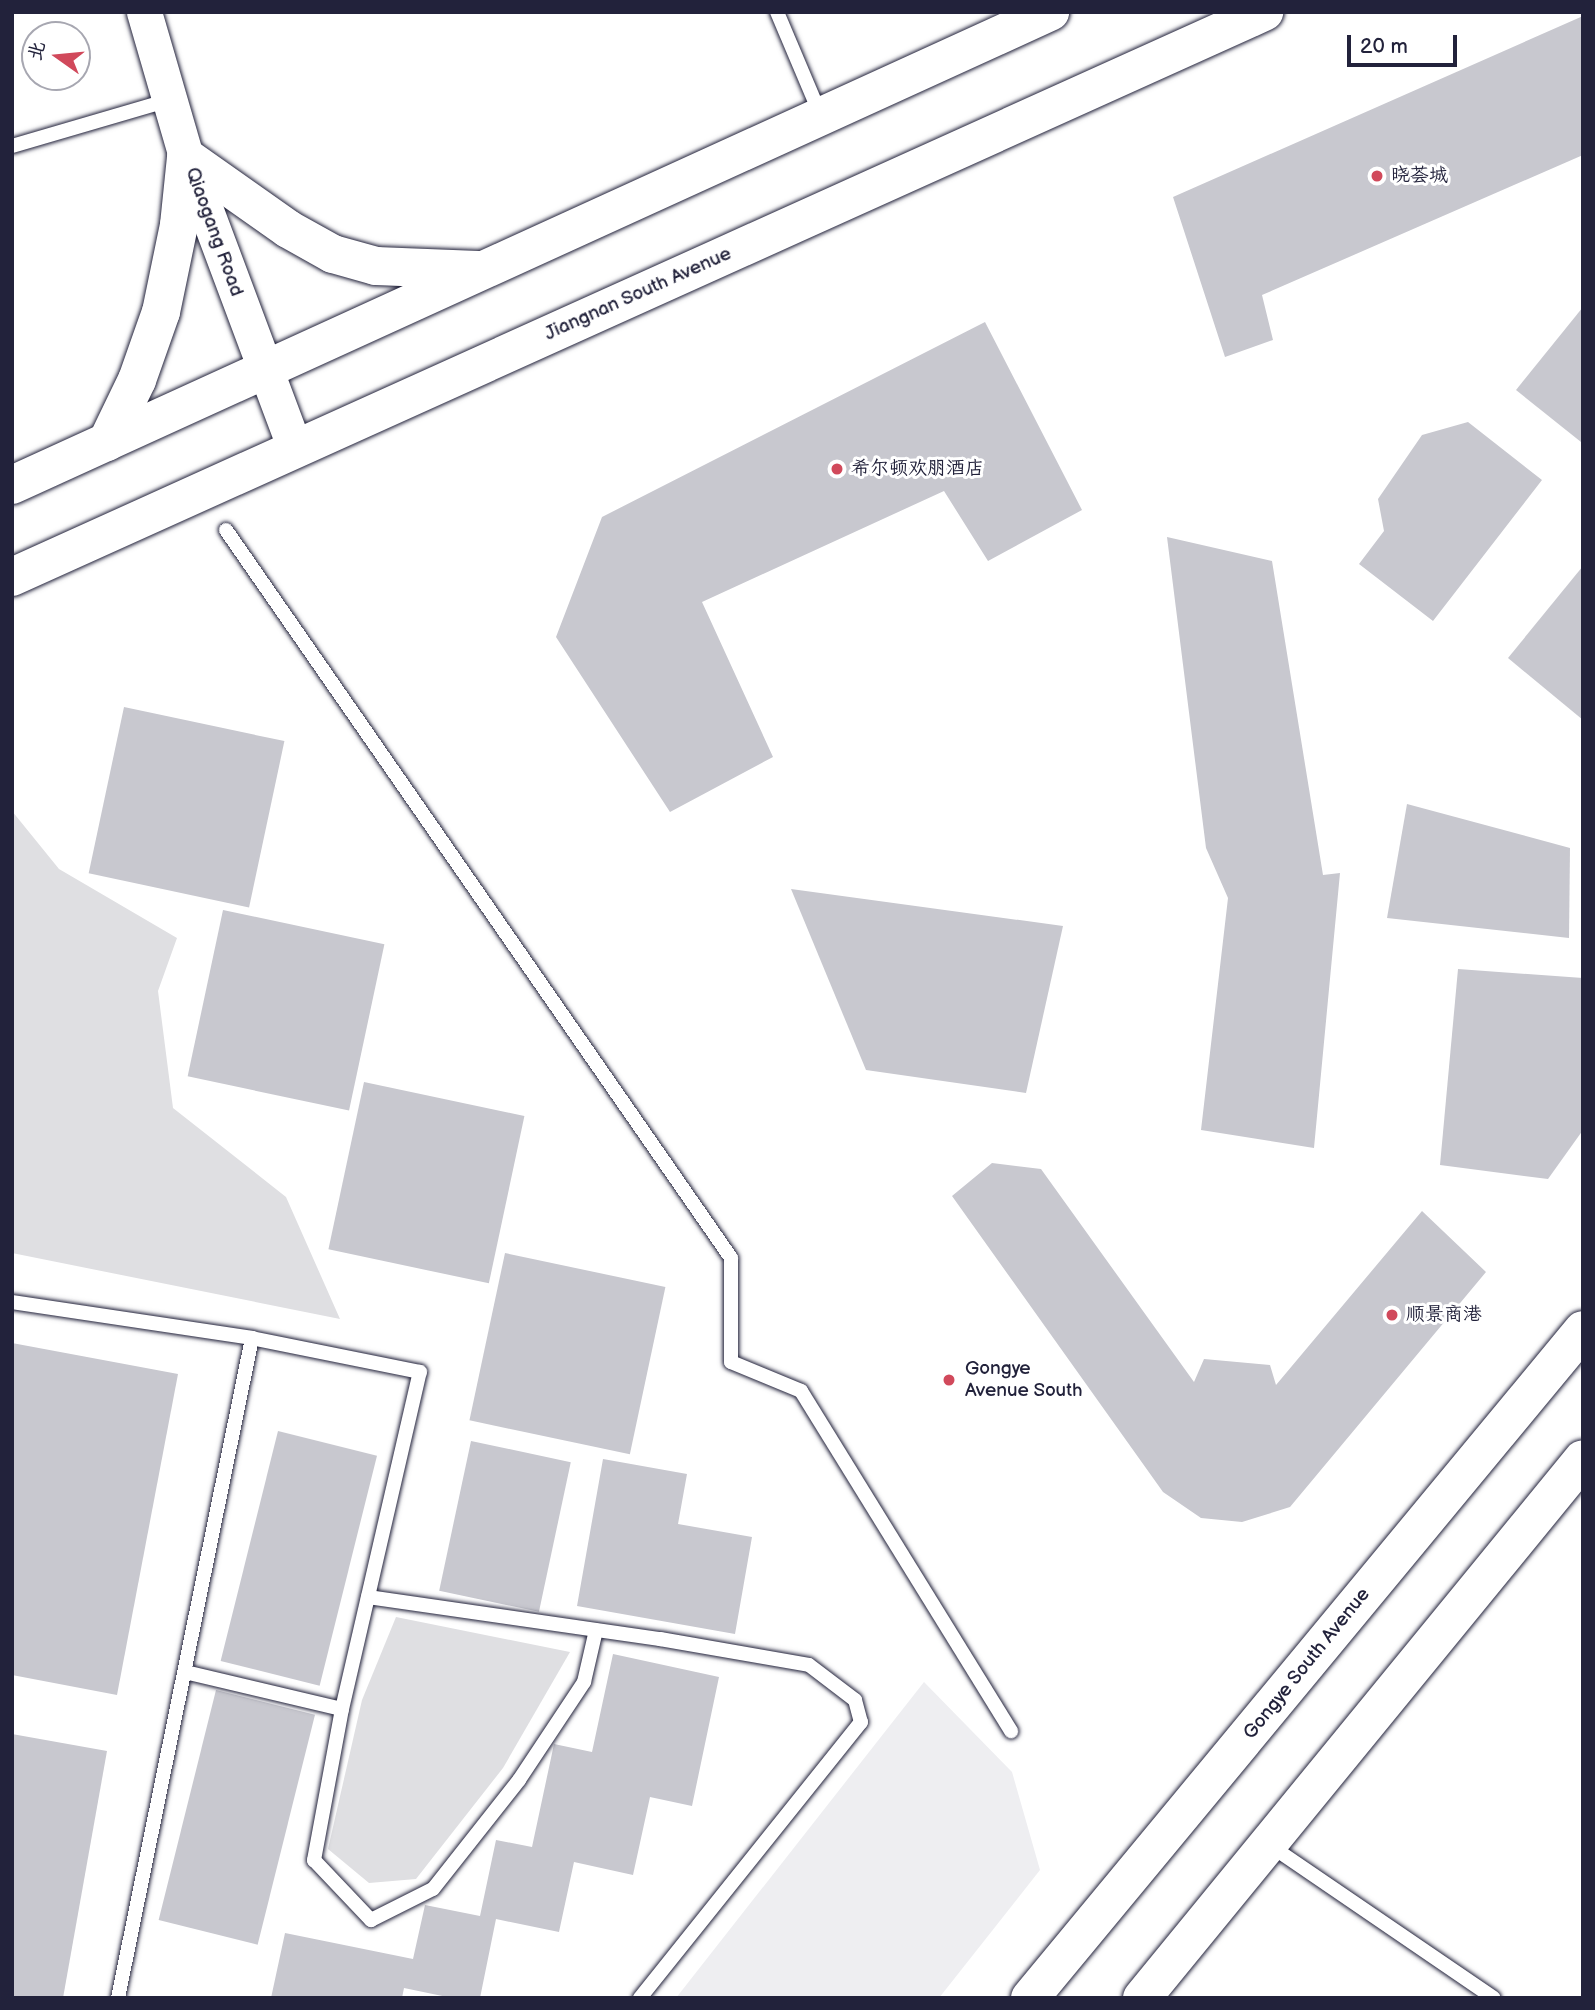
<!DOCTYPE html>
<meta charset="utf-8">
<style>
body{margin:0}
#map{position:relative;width:1595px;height:2010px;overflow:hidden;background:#fff;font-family:"Balsamiq Sans","LXGW WenKai TC",sans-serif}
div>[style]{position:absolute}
.built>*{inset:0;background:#eeeef1}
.green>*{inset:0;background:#dfdfe2}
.building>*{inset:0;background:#c8c8cf;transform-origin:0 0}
.roads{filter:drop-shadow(0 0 2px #22223b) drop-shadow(0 0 2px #22223b)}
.service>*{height:14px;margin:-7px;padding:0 7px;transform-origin:7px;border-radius:7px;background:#fff}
.tertiary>*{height:35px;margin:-17.5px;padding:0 17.5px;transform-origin:17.5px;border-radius:17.5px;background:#fff}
.secondary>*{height:38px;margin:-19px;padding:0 19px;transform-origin:19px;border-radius:19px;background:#fff}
.primary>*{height:38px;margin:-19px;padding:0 19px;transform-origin:19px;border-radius:19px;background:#fff}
.dots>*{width:19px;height:19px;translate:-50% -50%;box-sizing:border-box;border:4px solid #fff;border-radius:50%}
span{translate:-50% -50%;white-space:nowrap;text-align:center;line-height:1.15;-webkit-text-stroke:6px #fff;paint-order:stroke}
.poi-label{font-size:19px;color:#22223b}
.left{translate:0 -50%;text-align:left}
.street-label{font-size:19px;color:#22223b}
.frame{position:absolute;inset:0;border:14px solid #22223b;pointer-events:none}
.north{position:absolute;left:21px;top:21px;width:70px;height:70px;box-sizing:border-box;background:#fff;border:2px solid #a7a7b1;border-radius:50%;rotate:285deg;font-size:19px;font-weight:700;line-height:28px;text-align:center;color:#22223b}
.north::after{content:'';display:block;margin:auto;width:24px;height:32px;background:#d1495b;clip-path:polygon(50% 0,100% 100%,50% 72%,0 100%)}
.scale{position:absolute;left:1347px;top:35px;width:110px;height:32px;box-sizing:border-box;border:4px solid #22223b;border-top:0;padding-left:9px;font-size:21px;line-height:24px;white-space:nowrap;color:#22223b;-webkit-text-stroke:5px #fff;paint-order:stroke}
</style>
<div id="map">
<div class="built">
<i style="clip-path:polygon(924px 1682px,1012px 1772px,1040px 1870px,939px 1998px,676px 1998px)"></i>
</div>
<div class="green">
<i style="clip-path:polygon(12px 811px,59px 869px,177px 938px,158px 991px,173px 1108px,286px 1197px,340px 1319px,12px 1253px)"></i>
<i style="clip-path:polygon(396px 1617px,570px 1652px,503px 1768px,416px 1879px,369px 1883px,328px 1849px,362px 1700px)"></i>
</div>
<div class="building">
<i style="clip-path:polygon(1583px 16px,1583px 155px,1262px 295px,1273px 340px,1225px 357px,1173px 197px)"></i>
<i style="clip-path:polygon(1583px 307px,1583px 440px,1581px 442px,1516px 390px)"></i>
<i style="clip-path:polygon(985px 322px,1082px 510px,988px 561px,944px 491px,702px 602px,773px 757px,670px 812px,556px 637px,602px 517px)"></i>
<i style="clip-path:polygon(1468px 422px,1542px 480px,1433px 621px,1359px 564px,1384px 531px,1378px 499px,1422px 435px)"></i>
<i style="clip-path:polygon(1167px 537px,1272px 561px,1323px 875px,1340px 873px,1314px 1148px,1201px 1130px,1228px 898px,1206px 848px)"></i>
<i style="clip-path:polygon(1583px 566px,1583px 720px,1508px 658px)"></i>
<i style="left:124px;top:707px;width:164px;height:170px;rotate:12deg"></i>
<i style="clip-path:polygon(1407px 804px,1570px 848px,1569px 938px,1387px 918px)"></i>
<i style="clip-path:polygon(791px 889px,1063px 926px,1026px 1093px,866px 1070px)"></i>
<i style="left:223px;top:910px;width:165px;height:170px;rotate:12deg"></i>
<i style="clip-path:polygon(1458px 969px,1583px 978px,1583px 1130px,1548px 1179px,1440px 1165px)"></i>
<i style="left:364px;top:1082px;width:164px;height:171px;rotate:12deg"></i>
<i style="clip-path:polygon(992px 1163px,1041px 1169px,1194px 1382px,1204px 1359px,1270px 1365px,1276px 1385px,1422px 1211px,1486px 1272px,1290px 1507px,1242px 1522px,1201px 1518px,1163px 1492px,952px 1196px)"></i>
<i style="left:505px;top:1253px;width:164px;height:171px;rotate:12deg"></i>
<i style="clip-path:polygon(12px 1343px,178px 1374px,117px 1695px,12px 1675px)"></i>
<i style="left:278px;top:1431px;width:102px;height:237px;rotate:14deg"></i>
<i style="left:471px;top:1441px;width:102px;height:153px;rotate:12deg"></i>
<i style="clip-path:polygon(603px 1459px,687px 1474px,678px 1524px,752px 1537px,735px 1634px,577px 1606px)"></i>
<i style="clip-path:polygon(613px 1654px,719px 1677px,692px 1806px,650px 1797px,633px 1875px,574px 1862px,559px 1932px,496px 1919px,480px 1998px,452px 1998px,404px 1988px,402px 1998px,271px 1998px,285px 1933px,413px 1959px,425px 1905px,480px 1916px,496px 1840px,532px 1847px,554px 1744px,592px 1752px)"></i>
<i style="left:216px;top:1690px;width:102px;height:237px;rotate:14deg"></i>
<i style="clip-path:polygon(12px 1734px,107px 1751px,63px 1998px,12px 1998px)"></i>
</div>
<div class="roads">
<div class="service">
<i style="left:777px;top:12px;width:113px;rotate:67.1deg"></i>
<i style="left:12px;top:146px;width:164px;rotate:-16.3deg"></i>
<i style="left:226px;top:530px;width:886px;rotate:55.25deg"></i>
<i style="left:731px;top:1258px;width:104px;rotate:90deg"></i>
<i style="left:731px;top:1362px;width:76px;rotate:22.5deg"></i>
<i style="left:801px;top:1391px;width:400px;rotate:58.3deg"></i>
<i style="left:12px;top:1302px;width:243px;rotate:8.5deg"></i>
<i style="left:252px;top:1338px;width:673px;rotate:101.48deg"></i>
<i style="left:368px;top:1597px;width:295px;rotate:8.2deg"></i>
<i style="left:660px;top:1639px;width:151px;rotate:9.9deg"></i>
<i style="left:809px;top:1665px;width:58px;rotate:37.3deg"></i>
<i style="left:855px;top:1700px;width:23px;rotate:75deg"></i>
<i style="left:861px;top:1722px;width:354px;rotate:128.7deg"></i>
<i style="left:185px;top:1672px;width:161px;rotate:13.3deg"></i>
<i style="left:342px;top:1709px;width:346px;rotate:-77deg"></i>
<i style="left:420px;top:1372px;width:171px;rotate:-168.6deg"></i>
<i style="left:342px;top:1709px;width:154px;rotate:100.5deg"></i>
<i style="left:314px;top:1860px;width:83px;rotate:46.5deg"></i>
<i style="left:371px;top:1920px;width:69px;rotate:-26.6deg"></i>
<i style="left:433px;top:1889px;width:139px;rotate:-51.7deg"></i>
<i style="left:519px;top:1780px;width:118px;rotate:-56.4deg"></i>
<i style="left:584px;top:1682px;width:53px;rotate:-77deg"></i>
<i style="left:1268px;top:1844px;width:273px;rotate:34.3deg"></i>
</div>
<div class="tertiary">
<i style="left:144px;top:12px;width:151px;rotate:73.8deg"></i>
<i style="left:186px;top:157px;width:311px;rotate:69.5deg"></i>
</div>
<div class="secondary">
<i style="left:186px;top:157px;width:125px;rotate:35.2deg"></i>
<i style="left:288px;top:229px;width:51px;rotate:29.1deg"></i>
<i style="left:333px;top:254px;width:45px;rotate:15.6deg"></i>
<i style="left:376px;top:266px;width:102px;rotate:2.2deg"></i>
<i style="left:107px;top:442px;width:69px;rotate:-64.2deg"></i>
<i style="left:137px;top:380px;width:72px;rotate:-70.6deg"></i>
<i style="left:161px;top:312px;width:89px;rotate:-78.3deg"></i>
<i style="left:179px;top:225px;width:68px;rotate:-84.1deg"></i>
<i style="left:12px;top:485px;width:1141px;rotate:-24.5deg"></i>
<i style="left:12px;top:577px;width:1374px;rotate:-24.29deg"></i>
</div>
<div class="primary">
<i style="left:1030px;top:1998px;width:867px;rotate:-50.38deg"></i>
<i style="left:1142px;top:1998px;width:696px;rotate:-50.71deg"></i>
</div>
</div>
<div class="dots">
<i style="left:1377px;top:176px;background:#d1495b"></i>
<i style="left:837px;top:469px;background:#d1495b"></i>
<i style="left:1392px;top:1315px;background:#d1495b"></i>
<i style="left:949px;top:1380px;background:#d1495b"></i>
</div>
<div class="poi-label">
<span class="left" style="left:1391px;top:176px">晓荟城</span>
<span class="left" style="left:851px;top:469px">希尔顿欢朋酒店</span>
<span class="left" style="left:1406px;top:1315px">顺景商港</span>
<span class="left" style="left:965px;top:1380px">Gongye<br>Avenue South</span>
</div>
<div class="street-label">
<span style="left:214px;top:232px;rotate:70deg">Qiaogang Road</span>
<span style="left:638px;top:294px;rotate:-24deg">Jiangnan South Avenue</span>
<span style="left:1307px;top:1664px;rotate:-51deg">Gongye South Avenue</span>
</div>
<div class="frame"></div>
<div class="north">北</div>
<div class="scale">20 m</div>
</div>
